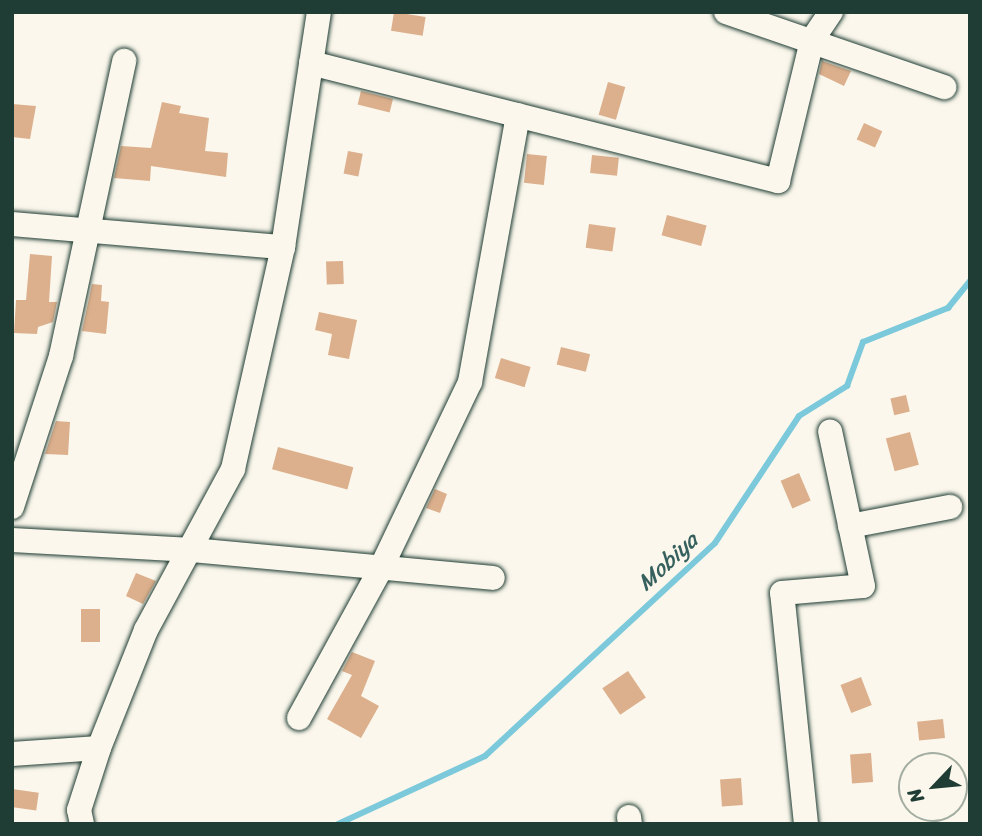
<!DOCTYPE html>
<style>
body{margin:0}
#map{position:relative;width:982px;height:836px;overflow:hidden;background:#fbf7ec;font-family:Sriracha,sans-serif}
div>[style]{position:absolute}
.stream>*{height:6px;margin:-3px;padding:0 3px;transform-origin:3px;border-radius:3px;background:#7bc9da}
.building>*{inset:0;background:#dcb08d;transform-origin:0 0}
.roads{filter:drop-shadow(0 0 2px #1f3d34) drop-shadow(0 0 2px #1f3d34)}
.minor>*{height:24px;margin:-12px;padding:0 12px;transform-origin:12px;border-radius:12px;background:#fbf7ec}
span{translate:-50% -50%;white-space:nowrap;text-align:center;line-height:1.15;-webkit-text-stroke:5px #fbf7ec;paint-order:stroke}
.water-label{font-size:23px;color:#36605e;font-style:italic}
.frame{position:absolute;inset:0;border:14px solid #1f3d34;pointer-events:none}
.north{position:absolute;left:898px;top:752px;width:70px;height:70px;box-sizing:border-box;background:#fbf7ec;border:2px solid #a3ada2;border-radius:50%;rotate:244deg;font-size:19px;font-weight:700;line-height:28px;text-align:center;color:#1f3d34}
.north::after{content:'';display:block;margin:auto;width:24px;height:32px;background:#1f3d34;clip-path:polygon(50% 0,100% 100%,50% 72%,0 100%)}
</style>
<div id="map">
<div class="stream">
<i style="left:338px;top:824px;width:162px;rotate:-24.8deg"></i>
<i style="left:485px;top:756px;width:313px;rotate:-42.8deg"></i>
<i style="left:715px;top:543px;width:152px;rotate:-56.5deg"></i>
<i style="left:799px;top:416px;width:57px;rotate:-32deg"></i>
<i style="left:847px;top:386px;width:47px;rotate:-70deg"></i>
<i style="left:863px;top:342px;width:92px;rotate:-21.8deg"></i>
<i style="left:948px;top:308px;width:35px;rotate:-51deg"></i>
</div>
<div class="building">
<i style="left:394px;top:12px;width:32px;height:19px;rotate:9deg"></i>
<i style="clip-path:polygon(822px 61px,851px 71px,844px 86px,819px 74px)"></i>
<i style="left:608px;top:82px;width:18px;height:34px;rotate:16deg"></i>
<i style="left:361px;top:91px;width:33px;height:14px;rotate:14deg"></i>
<i style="clip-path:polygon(162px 102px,181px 106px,179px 113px,209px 118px,205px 151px,228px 153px,226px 177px,151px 166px,150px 181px,114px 178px,121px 146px,151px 148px)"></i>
<i style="clip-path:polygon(12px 104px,36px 106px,30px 139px,12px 137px)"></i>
<i style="left:864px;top:123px;width:20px;height:18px;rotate:24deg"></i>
<i style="left:348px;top:151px;width:15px;height:23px;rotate:11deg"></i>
<i style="left:527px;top:154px;width:20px;height:29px;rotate:6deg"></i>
<i style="left:592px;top:155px;width:27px;height:18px;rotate:6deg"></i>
<i style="left:667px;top:215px;width:41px;height:21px;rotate:15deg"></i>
<i style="left:589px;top:224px;width:27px;height:24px;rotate:8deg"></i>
<i style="clip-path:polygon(30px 254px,52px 256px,49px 302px,57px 302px,53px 322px,38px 327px,37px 334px,14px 333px,16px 300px,26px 300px)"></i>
<i style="left:343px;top:261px;width:23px;height:17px;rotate:88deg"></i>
<i style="clip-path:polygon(92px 284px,102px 285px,101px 301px,109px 302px,106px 334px,82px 331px)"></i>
<i style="clip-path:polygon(319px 312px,357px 320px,349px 359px,328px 355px,332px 334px,315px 330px)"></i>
<i style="left:561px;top:347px;width:30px;height:18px;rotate:14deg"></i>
<i style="left:501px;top:358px;width:31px;height:21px;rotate:17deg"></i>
<i style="left:906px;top:395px;width:17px;height:16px;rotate:77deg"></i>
<i style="clip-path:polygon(56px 421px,70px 422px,68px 455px,45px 454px)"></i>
<i style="left:910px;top:432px;width:34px;height:25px;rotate:75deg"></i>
<i style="left:278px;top:447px;width:78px;height:23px;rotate:15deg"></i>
<i style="left:799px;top:473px;width:30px;height:20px;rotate:67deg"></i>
<i style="clip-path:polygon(435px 489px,447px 494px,440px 513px,426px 508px)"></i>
<i style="clip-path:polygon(136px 573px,156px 581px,143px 604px,126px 596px)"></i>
<i style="left:81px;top:609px;width:19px;height:33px"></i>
<i style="clip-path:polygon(352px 652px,375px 661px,361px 696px,379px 706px,361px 738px,327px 719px,352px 675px,342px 671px)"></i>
<i style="left:628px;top:671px;width:32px;height:31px;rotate:56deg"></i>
<i style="left:861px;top:677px;width:30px;height:22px;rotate:69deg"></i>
<i style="left:943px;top:719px;width:19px;height:26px;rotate:84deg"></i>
<i style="left:871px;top:753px;width:29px;height:21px;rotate:86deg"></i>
<i style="left:741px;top:778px;width:27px;height:21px;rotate:86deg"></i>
<i style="left:12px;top:789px;width:27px;height:18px;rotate:8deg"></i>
</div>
<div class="roads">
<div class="minor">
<i style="left:726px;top:12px;width:231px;rotate:19deg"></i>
<i style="left:311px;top:63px;width:482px;rotate:14.2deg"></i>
<i style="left:778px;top:181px;width:145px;rotate:-76.4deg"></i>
<i style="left:812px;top:40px;width:34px;rotate:-56deg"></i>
<i style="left:12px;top:224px;width:272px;rotate:4.9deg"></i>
<i style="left:12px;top:507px;width:159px;rotate:-72deg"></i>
<i style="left:61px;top:356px;width:302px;rotate:-77.9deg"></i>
<i style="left:850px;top:526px;width:102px;rotate:-10.8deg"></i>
<i style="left:12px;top:540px;width:180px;rotate:3.2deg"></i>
<i style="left:192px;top:550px;width:302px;rotate:5.3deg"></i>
<i style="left:299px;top:718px;width:171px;rotate:-61.3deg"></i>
<i style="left:381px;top:568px;width:206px;rotate:-64.4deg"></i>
<i style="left:470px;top:382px;width:271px;rotate:-79.8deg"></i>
<i style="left:12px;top:754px;width:87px;rotate:-3.9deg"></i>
<i style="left:629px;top:817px;width:7px;rotate:82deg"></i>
<i style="left:82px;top:824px;width:14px;rotate:-102deg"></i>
<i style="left:79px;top:810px;width:65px;rotate:-72.1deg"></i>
<i style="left:99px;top:748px;width:127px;rotate:-68.3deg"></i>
<i style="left:146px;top:630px;width:183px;rotate:-61.6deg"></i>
<i style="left:233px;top:469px;width:228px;rotate:-77.3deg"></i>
<i style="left:283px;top:247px;width:238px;rotate:-81.3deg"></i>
<i style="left:806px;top:824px;width:232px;rotate:-95.9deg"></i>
<i style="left:782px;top:593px;width:81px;rotate:-4.9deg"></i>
<i style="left:863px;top:586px;width:158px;rotate:-102deg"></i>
</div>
</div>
<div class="water-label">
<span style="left:668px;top:562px;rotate:-43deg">Mobiya</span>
</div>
<div class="frame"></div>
<div class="north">N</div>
</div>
